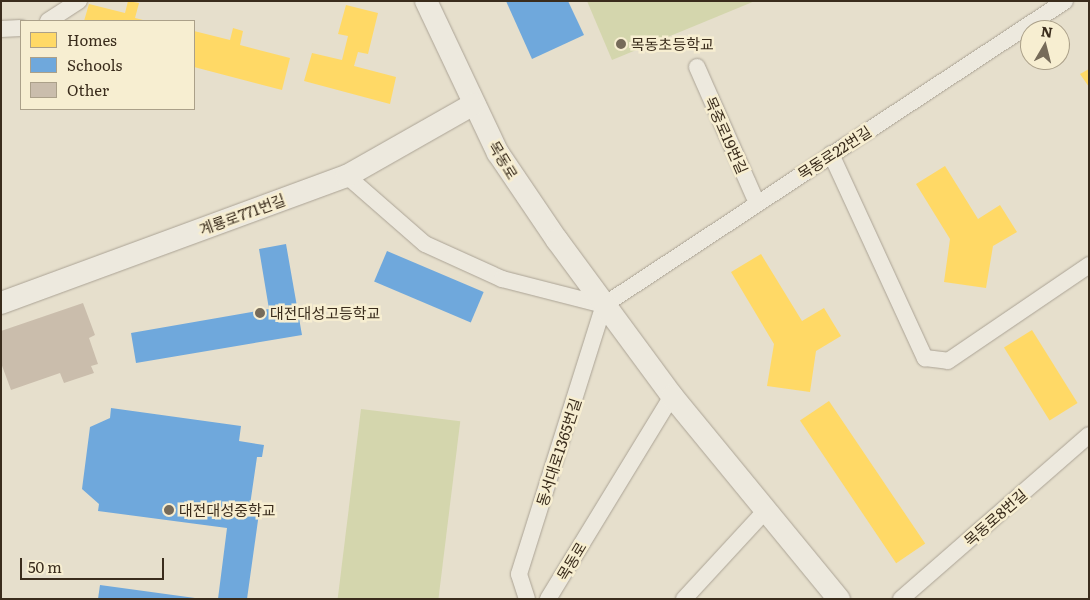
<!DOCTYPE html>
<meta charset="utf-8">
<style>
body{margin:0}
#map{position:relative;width:1090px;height:600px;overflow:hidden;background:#e6dfcc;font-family:Literata,"Noto Sans KR",serif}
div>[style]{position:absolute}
.green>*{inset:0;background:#d4d6ad;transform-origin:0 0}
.homes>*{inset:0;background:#ffd966;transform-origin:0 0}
.schools>*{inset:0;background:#6fa8dc;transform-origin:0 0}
.building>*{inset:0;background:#cabdac}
.roads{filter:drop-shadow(0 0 1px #aba395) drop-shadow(0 0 1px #aba395)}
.street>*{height:16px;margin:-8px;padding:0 8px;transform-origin:8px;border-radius:8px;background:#ede9de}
.secondary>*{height:22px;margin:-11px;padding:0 11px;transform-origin:11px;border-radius:11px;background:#ede9de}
.dots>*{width:14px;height:14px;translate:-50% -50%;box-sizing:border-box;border:2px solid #f7eed1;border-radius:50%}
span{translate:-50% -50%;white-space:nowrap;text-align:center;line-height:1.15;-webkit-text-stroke:5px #f7eed1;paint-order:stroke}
.poi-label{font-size:15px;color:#3a2c1c}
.left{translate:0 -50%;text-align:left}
.street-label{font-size:15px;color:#3a2c1c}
.frame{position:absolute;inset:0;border:2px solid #3a2c1c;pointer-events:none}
.legend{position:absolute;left:20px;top:20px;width:175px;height:90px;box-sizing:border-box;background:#f7eed1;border:1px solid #aba089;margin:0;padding:6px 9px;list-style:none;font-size:15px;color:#3a2c1c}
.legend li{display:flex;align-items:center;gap:10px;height:25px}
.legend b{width:25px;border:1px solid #aba089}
.north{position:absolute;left:1020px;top:20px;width:50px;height:50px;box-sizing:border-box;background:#f7eed1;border:1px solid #aba089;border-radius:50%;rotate:8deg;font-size:14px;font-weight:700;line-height:20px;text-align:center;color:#3a2c1c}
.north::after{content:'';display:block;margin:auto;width:18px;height:22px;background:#766b5a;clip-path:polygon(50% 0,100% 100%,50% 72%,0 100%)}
.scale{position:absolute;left:20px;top:558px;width:144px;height:22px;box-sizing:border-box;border:2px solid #3a2c1c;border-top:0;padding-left:6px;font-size:15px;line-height:18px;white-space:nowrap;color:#3a2c1c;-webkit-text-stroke:4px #f7eed1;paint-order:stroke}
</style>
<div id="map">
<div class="green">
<i style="clip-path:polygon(587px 1px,755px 1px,612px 60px)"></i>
<i style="left:361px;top:409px;width:100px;height:192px;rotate:7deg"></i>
</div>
<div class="homes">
<i style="clip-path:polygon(128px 1px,139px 3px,135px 18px,147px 21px,84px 21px,89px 4px,125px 13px)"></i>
<i style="clip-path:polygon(346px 5px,378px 13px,368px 54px,358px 52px,354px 66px,396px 77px,390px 104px,304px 81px,312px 53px,342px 60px,348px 36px,338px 34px)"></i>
<i style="clip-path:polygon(233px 28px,243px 31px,240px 45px,290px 58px,282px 90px,194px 67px,194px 31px,230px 40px)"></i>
<i style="clip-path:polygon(1089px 69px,1089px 87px,1080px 74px)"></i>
<i style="clip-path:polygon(945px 166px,978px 219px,1000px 205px,1017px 232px,993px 246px,986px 288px,944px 282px,950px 239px,916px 184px)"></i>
<i style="clip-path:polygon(761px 254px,802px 321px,824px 308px,841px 336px,816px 351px,810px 392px,767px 386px,774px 344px,731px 272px)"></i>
<i style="left:1032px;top:330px;width:86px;height:33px;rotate:58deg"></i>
<i style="left:829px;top:401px;width:172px;height:35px;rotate:56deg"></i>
</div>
<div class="schools">
<i style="clip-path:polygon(506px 1px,568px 1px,584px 35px,532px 59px)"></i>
<i style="clip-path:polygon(286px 244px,302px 335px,136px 363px,131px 333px,269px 309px,259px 249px)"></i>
<i style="left:387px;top:251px;width:105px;height:33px;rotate:23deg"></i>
<i style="clip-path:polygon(111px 408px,241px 426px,239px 441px,264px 445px,262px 457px,257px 457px,250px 505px,260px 506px,247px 599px,218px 599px,227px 528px,98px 511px,99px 504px,82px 489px,90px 427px,110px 418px)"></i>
<i style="clip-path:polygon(100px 585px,195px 598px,195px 599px,98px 599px)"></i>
</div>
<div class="building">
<i style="clip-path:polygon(83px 303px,95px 335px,89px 338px,98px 364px,91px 366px,94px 373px,64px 383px,60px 373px,11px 390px,1px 363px,1px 331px)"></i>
</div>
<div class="roads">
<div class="street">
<i style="left:48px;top:21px;width:37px;rotate:-33deg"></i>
<i style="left:1px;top:29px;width:20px;rotate:-3deg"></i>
<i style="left:697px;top:67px;width:149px;rotate:66.2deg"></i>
<i style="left:831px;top:154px;width:225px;rotate:65.3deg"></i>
<i style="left:925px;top:358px;width:23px;rotate:7deg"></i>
<i style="left:948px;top:361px;width:171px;rotate:-34.2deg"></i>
<i style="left:347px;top:176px;width:103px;rotate:41.1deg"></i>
<i style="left:425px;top:244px;width:85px;rotate:24.4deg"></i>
<i style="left:502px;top:279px;width:105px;rotate:14.3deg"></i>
<i style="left:604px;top:305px;width:552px;rotate:-33.4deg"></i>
<i style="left:527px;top:599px;width:26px;rotate:-108deg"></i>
<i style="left:519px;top:574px;width:282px;rotate:-72.5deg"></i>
<i style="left:548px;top:599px;width:238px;rotate:-58.6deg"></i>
<i style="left:684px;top:599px;width:121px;rotate:-47.3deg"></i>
<i style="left:901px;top:599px;width:249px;rotate:-41.1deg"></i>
</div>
<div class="secondary">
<i style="left:426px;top:1px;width:168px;rotate:64.7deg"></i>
<i style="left:498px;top:153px;width:105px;rotate:55.9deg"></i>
<i style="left:557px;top:240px;width:194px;rotate:53.6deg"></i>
<i style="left:672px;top:396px;width:263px;rotate:50.6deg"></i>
<i style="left:1px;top:303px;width:369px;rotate:-20.2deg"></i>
<i style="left:347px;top:176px;width:146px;rotate:-29.6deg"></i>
</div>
</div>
<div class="dots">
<i style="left:621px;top:44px;background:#766b5a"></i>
<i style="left:260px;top:313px;background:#766b5a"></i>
<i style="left:169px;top:510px;background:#766b5a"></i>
</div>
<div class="poi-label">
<span class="left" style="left:631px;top:44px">목동초등학교</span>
<span class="left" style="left:270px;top:313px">대전대성고등학교</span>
<span class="left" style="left:179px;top:510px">대전대성중학교</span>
</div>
<div class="street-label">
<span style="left:727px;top:135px;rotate:66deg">목중로19번길</span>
<span style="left:834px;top:152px;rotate:-33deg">목동로22번길</span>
<span style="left:504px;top:160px;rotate:59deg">목동로</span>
<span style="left:242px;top:214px;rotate:-20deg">계룡로771번길</span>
<span style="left:558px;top:452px;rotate:-72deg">동서대로1365번길</span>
<span style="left:995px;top:517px;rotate:-41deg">목동로8번길</span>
<span style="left:571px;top:561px;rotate:-59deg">목동로</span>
</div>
<div class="frame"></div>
<ul class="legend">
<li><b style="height:14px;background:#ffd966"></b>Homes</li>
<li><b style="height:14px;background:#6fa8dc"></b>Schools</li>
<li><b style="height:14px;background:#cabdac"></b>Other</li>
</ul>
<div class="north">N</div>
<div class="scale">50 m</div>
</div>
